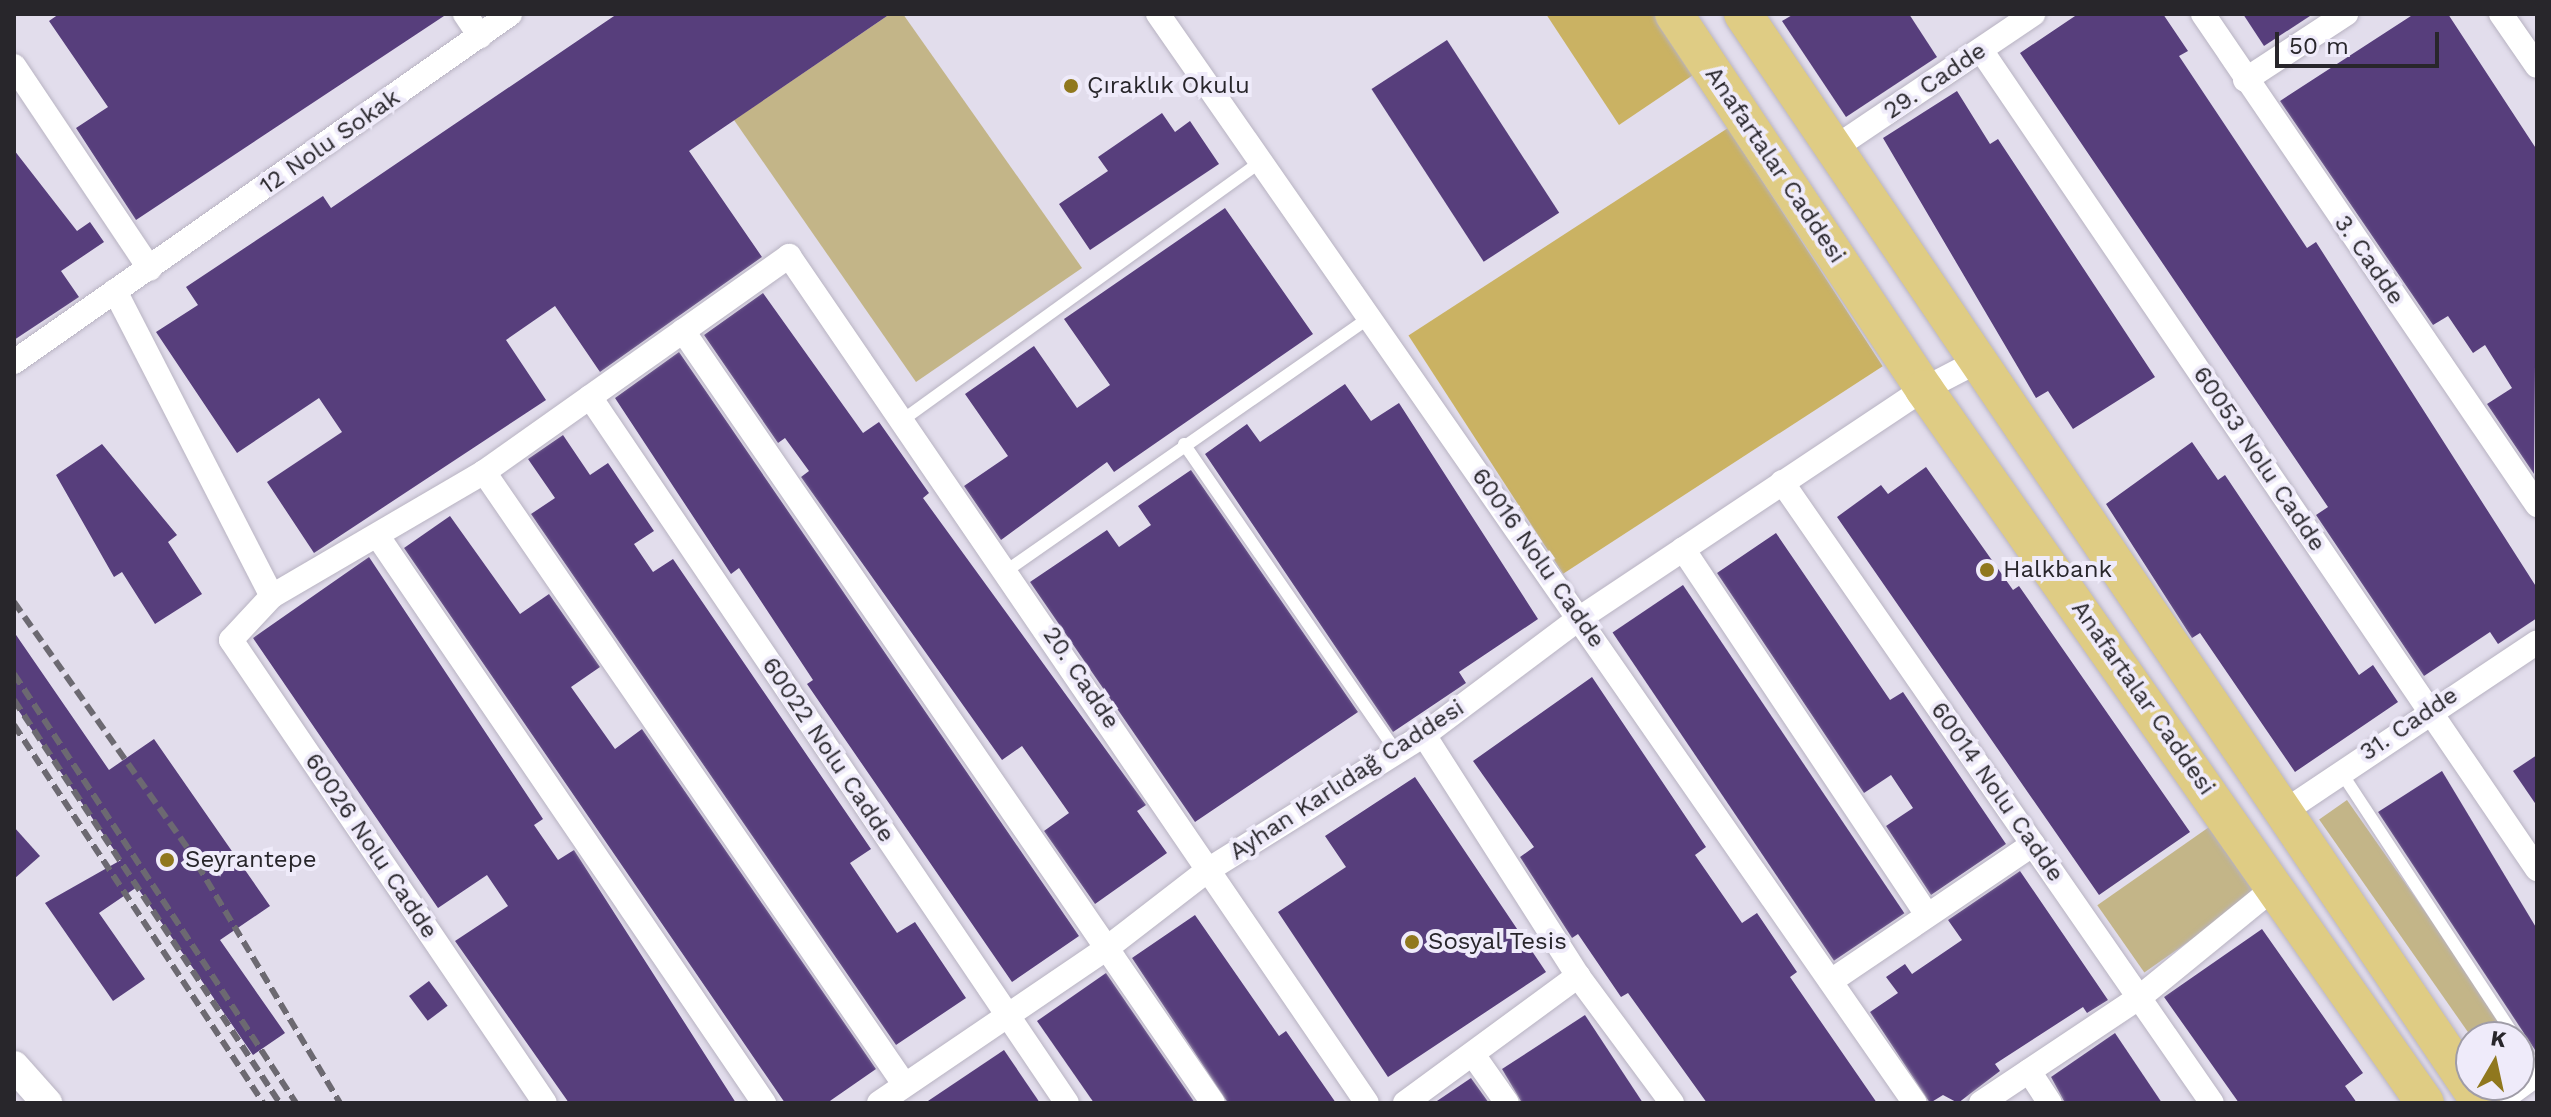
<!DOCTYPE html>
<meta charset="utf-8">
<style>
body{margin:0}
#map{position:relative;width:2551px;height:1117px;overflow:hidden;background:#e2ddec;font-family:"Work Sans",sans-serif}
div>[style]{position:absolute}
.green>*{inset:0;background:#c3b588;transform-origin:0 0}
.forest>*{inset:0;background:#cab263;transform-origin:0 0}
.building>*{inset:0;background:#573e7c;transform-origin:0 0}
.roads{filter:drop-shadow(0 0 2px #b8b3c2) drop-shadow(0 0 2px #b8b3c2)}
.service>*{height:12px;margin:-6px;padding:0 6px;transform-origin:6px;border-radius:6px;background:#fff}
.minor>*{height:24px;margin:-12px;padding:0 12px;transform-origin:12px;border-radius:12px;background:#fff}
.tertiary>*{height:30px;margin:-15px;padding:0 15px;transform-origin:15px;border-radius:15px;background:#fff}
.primary>*{height:38px;margin:-19px;padding:0 19px;transform-origin:19px;border-radius:19px;background:#dfcc84}
.rail>*{height:6px;margin-top:-3px;transform-origin:0;background:repeating-linear-gradient(90deg,#6c6971 0 12px,transparent 0 18px)}
.dots>*{width:22px;height:22px;translate:-50% -50%;box-sizing:border-box;border:4px solid #efebfa;border-radius:50%}
span{translate:-50% -50%;white-space:nowrap;text-align:center;line-height:1.15;-webkit-text-stroke:8px #efebfa;paint-order:stroke}
.street-label{font-size:24px;color:#28262b}
.poi-label{font-size:24px;color:#28262b}
.left{translate:0 -50%;text-align:left}
.frame{position:absolute;inset:0;border:16px solid #28262b;pointer-events:none}
.north{position:absolute;left:2455px;top:1021px;width:80px;height:80px;box-sizing:border-box;background:#efebfa;border:2px solid #9f9ca7;border-radius:50%;rotate:9deg;font-size:22px;font-weight:700;line-height:32px;text-align:center;color:#28262b}
.north::after{content:'';display:block;margin:auto;width:28px;height:36px;background:#90781e;clip-path:polygon(50% 0,100% 100%,50% 72%,0 100%)}
.scale{position:absolute;left:2275px;top:32px;width:164px;height:36px;box-sizing:border-box;border:4px solid #28262b;border-top:0;padding-left:10px;font-size:24px;line-height:28px;white-space:nowrap;color:#28262b;-webkit-text-stroke:6px #efebfa;paint-order:stroke}
</style>
<div id="map">
<div class="green">
<i style="clip-path:polygon(890px 14px,903px 14px,1082px 268px,916px 382px,734px 120px)"></i>
<i style="left:2347px;top:800px;width:288px;height:34px;rotate:55deg"></i>
<i style="left:2212px;top:825px;width:82px;height:140px;rotate:55deg"></i>
</div>
<div class="forest">
<i style="clip-path:polygon(1546px 14px,1656px 14px,1696px 73px,1619px 125px)"></i>
<i style="left:1728px;top:128px;width:284px;height:381px;rotate:57deg"></i>
</div>
<div class="building">
<i style="clip-path:polygon(59px 14px,447px 14px,136px 220px,76px 128px,108px 107px,49px 21px)"></i>
<i style="clip-path:polygon(617px 14px,890px 14px,689px 151px,762px 257px,600px 372px,555px 306px,506px 340px,546px 400px,314px 553px,267px 482px,342px 432px,319px 398px,237px 453px,156px 332px,198px 305px,186px 287px,323px 196px,331px 208px)"></i>
<i style="clip-path:polygon(1794px 14px,1909px 14px,1937px 57px,1846px 117px,1782px 21px)"></i>
<i style="clip-path:polygon(2078px 14px,2163px 14px,2188px 51px,2179px 56px,2307px 248px,2316px 242px,2537px 588px,2537px 618px,2498px 644px,2490px 632px,2424px 676px,2316px 515px,2328px 507px,2020px 53px)"></i>
<i style="clip-path:polygon(2243px 14px,2313px 14px,2264px 46px)"></i>
<i style="clip-path:polygon(2414px 14px,2448px 14px,2537px 150px,2534px 474px,2487px 404px,2512px 388px,2485px 345px,2473px 353px,2448px 316px,2433px 325px,2280px 101px)"></i>
<i style="left:1447px;top:40px;width:206px;height:90px;rotate:57deg"></i>
<i style="clip-path:polygon(1957px 91px,1990px 144px,1998px 139px,2155px 377px,2073px 429px,2048px 391px,2036px 398px,1883px 138px)"></i>
<i style="clip-path:polygon(1162px 113px,1175px 132px,1190px 121px,1219px 164px,1090px 250px,1059px 204px,1108px 171px,1098px 157px)"></i>
<i style="clip-path:polygon(14px 150px,77px 231px,90px 222px,104px 242px,61px 271px,79px 297px,14px 340px)"></i>
<i style="clip-path:polygon(1225px 208px,1313px 334px,1114px 472px,1107px 462px,1001px 540px,964px 486px,1008px 456px,965px 394px,1034px 346px,1077px 408px,1110px 385px,1064px 319px)"></i>
<i style="clip-path:polygon(763px 293px,863px 433px,879px 422px,929px 493px,923px 498px,1146px 805px,1137px 811px,1167px 853px,1095px 904px,1044px 831px,1069px 813px,1022px 746px,1002px 760px,801px 477px,809px 471px,785px 438px,778px 443px,704px 335px)"></i>
<i style="clip-path:polygon(679px 352px,1079px 936px,1012px 982px,807px 684px,813px 680px,739px 568px,731px 574px,615px 398px)"></i>
<i style="clip-path:polygon(1345px 384px,1371px 421px,1399px 403px,1538px 619px,1459px 672px,1466px 683px,1393px 732px,1205px 454px,1247px 424px,1260px 442px)"></i>
<i style="clip-path:polygon(563px 435px,590px 475px,608px 463px,654px 531px,634px 544px,653px 572px,673px 559px,871px 849px,850px 863px,897px 933px,915px 922px,966px 998px,896px 1045px,531px 514px,555px 498px,528px 459px)"></i>
<i style="clip-path:polygon(2192px 442px,2218px 480px,2225px 475px,2359px 675px,2373px 665px,2398px 702px,2295px 772px,2200px 633px,2192px 638px,2106px 504px)"></i>
<i style="clip-path:polygon(102px 444px,177px 535px,168px 542px,202px 594px,155px 624px,122px 572px,114px 577px,56px 475px)"></i>
<i style="clip-path:polygon(1926px 467px,2013px 590px,2019px 586px,2190px 832px,2099px 895px,1837px 517px,1881px 485px,1888px 494px)"></i>
<i style="clip-path:polygon(1191px 470px,1358px 712px,1195px 822px,1030px 582px,1107px 530px,1119px 547px,1151px 525px,1138px 506px)"></i>
<i style="clip-path:polygon(450px 516px,520px 614px,549px 594px,600px 667px,571px 687px,615px 749px,642px 729px,876px 1069px,827px 1103px,785px 1103px,404px 548px)"></i>
<i style="clip-path:polygon(1776px 533px,1890px 700px,1903px 692px,2006px 844px,1931px 895px,1886px 826px,1913px 808px,1891px 775px,1864px 793px,1717px 573px)"></i>
<i style="clip-path:polygon(369px 557px,543px 819px,534px 825px,558px 860px,574px 850px,736px 1103px,569px 1103px,455px 941px,508px 906px,487px 875px,438px 908px,253px 638px)"></i>
<i style="left:1683px;top:585px;width:396px;height:85px;rotate:56deg"></i>
<i style="clip-path:polygon(14px 632px,109px 770px,154px 739px,270px 906px,220px 940px,285px 1033px,253px 1055px,137px 887px,99px 913px,145px 979px,113px 1001px,45px 903px,121px 860px,14px 704px)"></i>
<i style="clip-path:polygon(1592px 677px,1706px 847px,1695px 855px,1742px 923px,1757px 913px,1797px 972px,1790px 977px,1877px 1103px,1707px 1103px,1628px 993px,1621px 997px,1578px 934px,1572px 938px,1520px 857px,1534px 847px,1473px 761px)"></i>
<i style="clip-path:polygon(2537px 755px,2537px 806px,2513px 771px)"></i>
<i style="clip-path:polygon(2442px 771px,2537px 929px,2537px 1053px,2378px 812px)"></i>
<i style="clip-path:polygon(1415px 777px,1546px 972px,1388px 1077px,1278px 912px,1346px 867px,1325px 836px)"></i>
<i style="clip-path:polygon(14px 827px,40px 856px,14px 879px)"></i>
<i style="clip-path:polygon(2020px 871px,2108px 1000px,2087px 1013px,2083px 1007px,1995px 1064px,2000px 1071px,1958px 1103px,1943px 1095px,1930px 1103px,1870px 1012px,1898px 993px,1886px 977px,1905px 964px,1912px 974px,1962px 940px,1948px 920px)"></i>
<i style="clip-path:polygon(1195px 915px,1279px 1036px,1286px 1031px,1336px 1103px,1228px 1103px,1132px 958px)"></i>
<i style="clip-path:polygon(2262px 929px,2363px 1073px,2345px 1086px,2357px 1103px,2239px 1103px,2164px 997px)"></i>
<i style="clip-path:polygon(1106px 973px,1195px 1103px,1094px 1103px,1037px 1021px)"></i>
<i style="left:429px;top:981px;width:31px;height:25px;rotate:53deg"></i>
<i style="clip-path:polygon(1585px 1015px,1643px 1103px,1522px 1103px,1502px 1069px)"></i>
<i style="clip-path:polygon(2115px 1033px,2162px 1103px,2065px 1103px,2051px 1077px)"></i>
<i style="clip-path:polygon(1004px 1050px,1040px 1103px,925px 1103px)"></i>
<i style="clip-path:polygon(1471px 1078px,1489px 1103px,1434px 1103px)"></i>
</div>
<div class="roads">
<div class="service">
<i style="left:901px;top:421px;width:444px;rotate:-35.8deg"></i>
<i style="left:1184px;top:444px;width:372px;rotate:55.4deg"></i>
<i style="left:1009px;top:569px;width:440px;rotate:-34.9deg"></i>
<i style="left:2341px;top:772px;width:317px;rotate:56.7deg"></i>
<i style="left:2519px;top:1042px;width:33px;rotate:57deg"></i>
</div>
<div class="minor">
<i style="left:465px;top:14px;width:27px;rotate:56deg"></i>
<i style="left:1158px;top:14px;width:1326px;rotate:55.2deg"></i>
<i style="left:2203px;top:14px;width:594px;rotate:55.77deg"></i>
<i style="left:2501px;top:14px;width:63px;rotate:55.3deg"></i>
<i style="left:1981px;top:50px;width:990px;rotate:55.83deg"></i>
<i style="left:14px;top:66px;width:244px;rotate:56.2deg"></i>
<i style="left:2245px;top:80px;width:121px;rotate:-33.2deg"></i>
<i style="left:1836px;top:147px;width:238px;rotate:-34deg"></i>
<i style="left:115px;top:291px;width:343px;rotate:62.8deg"></i>
<i style="left:272px;top:596px;width:246px;rotate:-30.3deg"></i>
<i style="left:484px;top:472px;width:374px;rotate:-35.3deg"></i>
<i style="left:789px;top:256px;width:1025px;rotate:55.69deg"></i>
<i style="left:683px;top:331px;width:936px;rotate:55.53deg"></i>
<i style="left:14px;top:362px;width:606px;rotate:-35.05deg"></i>
<i style="left:590px;top:397px;width:852px;rotate:55.96deg"></i>
<i style="left:484px;top:472px;width:742px;rotate:55.54deg"></i>
<i style="left:1782px;top:482px;width:755px;rotate:55.3deg"></i>
<i style="left:379px;top:538px;width:684px;rotate:55.73deg"></i>
<i style="left:1683px;top:549px;width:438px;rotate:56.3deg"></i>
<i style="left:272px;top:596px;width:60px;rotate:133deg"></i>
<i style="left:231px;top:640px;width:559px;rotate:55.86deg"></i>
<i style="left:1424px;top:735px;width:286px;rotate:57.4deg"></i>
<i style="left:1578px;top:976px;width:158px;rotate:53.5deg"></i>
<i style="left:2285px;top:811px;width:303px;rotate:-33.8deg"></i>
<i style="left:1831px;top:981px;width:244px;rotate:-34.1deg"></i>
<i style="left:1474px;top:1056px;width:57px;rotate:54.9deg"></i>
<i style="left:2029px;top:1071px;width:38px;rotate:57deg"></i>
<i style="left:879px;top:1103px;width:276px;rotate:-34.2deg"></i>
<i style="left:1107px;top:948px;width:128px;rotate:-37.7deg"></i>
<i style="left:1208px;top:870px;width:255px;rotate:-32deg"></i>
<i style="left:1424px;top:735px;width:195px;rotate:-36.9deg"></i>
<i style="left:1580px;top:618px;width:413px;rotate:-33.7deg"></i>
<i style="left:1924px;top:389px;width:63px;rotate:-27.4deg"></i>
<i style="left:1405px;top:1103px;width:215px;rotate:-36.3deg"></i>
<i style="left:1981px;top:1103px;width:191px;rotate:-33.7deg"></i>
<i style="left:2140px;top:997px;width:176px;rotate:-39.2deg"></i>
<i style="left:2497px;top:1103px;width:49px;rotate:-35.9deg"></i>
</div>
<div class="tertiary">
<i style="left:14px;top:1066px;width:50px;rotate:48.3deg"></i>
</div>
<div class="primary">
<i style="left:1674px;top:14px;width:451px;rotate:56.3deg"></i>
<i style="left:1924px;top:389px;width:872px;rotate:54.94deg"></i>
<i style="left:1743px;top:14px;width:1316px;rotate:55.88deg"></i>
</div>
</div>
<div class="rail">
<i style="left:14px;top:602px;width:302px;rotate:54.8deg"></i>
<i style="left:188px;top:849px;width:296px;rotate:59.1deg"></i>
<i style="left:14px;top:674px;width:513px;rotate:56.68deg"></i>
<i style="left:14px;top:700px;width:483px;rotate:56.6deg"></i>
<i style="left:14px;top:725px;width:453px;rotate:56.6deg"></i>
</div>
<div class="dots">
<i style="left:1071px;top:86px;background:#90781e"></i>
<i style="left:1987px;top:570px;background:#90781e"></i>
<i style="left:167px;top:860px;background:#90781e"></i>
<i style="left:1412px;top:942px;background:#90781e"></i>
</div>
<div class="street-label">
<span style="left:1935px;top:81px;rotate:-34deg">29. Cadde</span>
<span style="left:330px;top:142px;rotate:-35deg">12 Nolu Sokak</span>
<span style="left:1775px;top:165px;rotate:56deg">Anafartalar Caddesi</span>
<span style="left:2369px;top:260px;rotate:55deg">3. Cadde</span>
<span style="left:2259px;top:459px;rotate:56deg">60053 Nolu Cadde</span>
<span style="left:1538px;top:558px;rotate:55deg">60016 Nolu Cadde</span>
<span style="left:1081px;top:678px;rotate:56deg">20. Cadde</span>
<span style="left:2143px;top:698px;rotate:55deg">Anafartalar Caddesi</span>
<span style="left:2409px;top:724px;rotate:-34deg">31. Cadde</span>
<span style="left:828px;top:750px;rotate:56deg">60022 Nolu Cadde</span>
<span style="left:1347px;top:780px;rotate:-33deg">Ayhan Karlıdağ Caddesi</span>
<span style="left:1997px;top:792px;rotate:55deg">60014 Nolu Cadde</span>
<span style="left:371px;top:846px;rotate:56deg">60026 Nolu Cadde</span>
</div>
<div class="poi-label">
<span class="left" style="left:1087px;top:86px">Çıraklık Okulu</span>
<span class="left" style="left:2003px;top:570px">Halkbank</span>
<span class="left" style="left:185px;top:860px">Seyrantepe</span>
<span class="left" style="left:1428px;top:942px">Sosyal Tesis</span>
</div>
<div class="frame"></div>
<div class="north">K</div>
<div class="scale">50 m</div>
</div>
